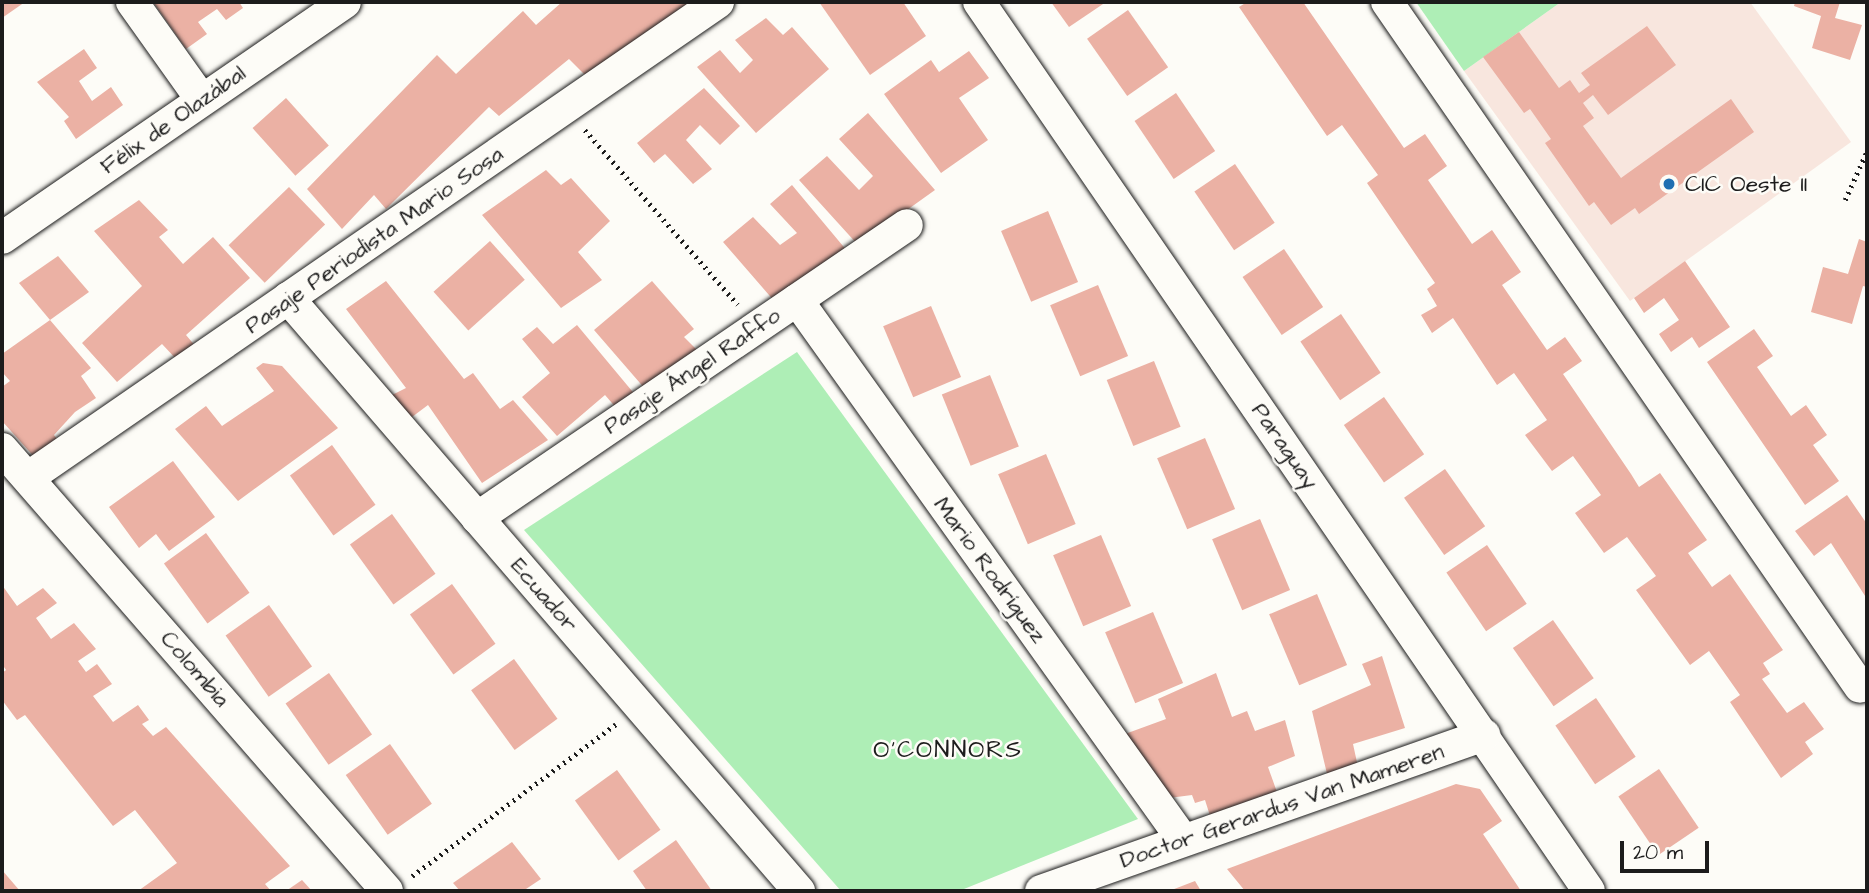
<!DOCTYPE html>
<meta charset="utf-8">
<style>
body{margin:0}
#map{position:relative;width:1869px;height:893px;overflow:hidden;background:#fdfcf7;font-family:"Architects Daughter",sans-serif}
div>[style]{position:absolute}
.built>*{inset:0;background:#f8e6de}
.green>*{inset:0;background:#aeeeb6}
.building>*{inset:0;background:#ebb1a4;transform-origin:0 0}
.path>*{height:4.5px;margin-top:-2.25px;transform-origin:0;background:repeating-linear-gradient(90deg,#1c1c1c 0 2px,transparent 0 7px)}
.roads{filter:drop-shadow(0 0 2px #1c1c1c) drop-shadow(0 0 2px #1c1c1c)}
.minor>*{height:32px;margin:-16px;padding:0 16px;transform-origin:16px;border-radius:16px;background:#fdfcf7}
.dots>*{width:19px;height:19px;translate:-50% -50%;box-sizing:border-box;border:4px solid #fdfcf7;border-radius:50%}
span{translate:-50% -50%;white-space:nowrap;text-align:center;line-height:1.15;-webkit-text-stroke:5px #fdfcf7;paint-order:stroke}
.street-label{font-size:23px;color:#1c1c1c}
.poi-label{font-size:23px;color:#1c1c1c}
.left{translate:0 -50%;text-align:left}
.neighbourhood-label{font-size:24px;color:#1c1c1c;letter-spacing:2px}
.frame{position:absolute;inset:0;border:4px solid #1c1c1c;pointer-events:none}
.scale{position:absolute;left:1620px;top:841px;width:89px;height:32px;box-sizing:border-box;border:4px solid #1c1c1c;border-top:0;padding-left:9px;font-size:21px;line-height:24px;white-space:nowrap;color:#1c1c1c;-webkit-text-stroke:5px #fdfcf7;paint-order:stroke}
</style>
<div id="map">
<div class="built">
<i style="clip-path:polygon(1561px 2px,1750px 2px,1851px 142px,1630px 301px,1464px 71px)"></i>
</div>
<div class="green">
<i style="clip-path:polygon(1416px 2px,1561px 2px,1464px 71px)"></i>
<i style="clip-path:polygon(797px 352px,1138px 819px,959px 891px,841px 891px,524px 530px)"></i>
</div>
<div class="building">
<i style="clip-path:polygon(2px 2px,25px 2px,2px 18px)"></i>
<i style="clip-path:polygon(153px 2px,239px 2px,243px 8px,226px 20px,217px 9px,198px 22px,207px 34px,186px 49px)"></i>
<i style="clip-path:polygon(562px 2px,696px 2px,587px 77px,569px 59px,499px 116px,489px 107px,386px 209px,374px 195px,342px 229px,307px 189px,437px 55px,456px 74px,523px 11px,536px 25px)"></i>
<i style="clip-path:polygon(819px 2px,903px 2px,926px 36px,870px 75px)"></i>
<i style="clip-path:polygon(1051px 2px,1106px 2px,1069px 27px)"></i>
<i style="clip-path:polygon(1247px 2px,1303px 2px,1404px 148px,1425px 134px,1447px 166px,1428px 180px,1472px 244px,1492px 230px,1521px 272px,1502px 285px,1547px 350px,1565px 337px,1582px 361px,1563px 374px,1631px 474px,1639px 487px,1660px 473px,1707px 540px,1688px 553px,1712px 587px,1730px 574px,1783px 650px,1763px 663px,1770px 674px,1762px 679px,1787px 713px,1804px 702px,1824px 729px,1805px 742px,1813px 754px,1781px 778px,1730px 702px,1740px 695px,1709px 651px,1690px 665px,1636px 590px,1656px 576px,1627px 537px,1604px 553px,1575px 513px,1601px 495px,1573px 456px,1552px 471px,1525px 435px,1547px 420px,1514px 373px,1497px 385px,1453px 318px,1432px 333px,1421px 315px,1437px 306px,1427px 289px,1435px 283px,1367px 183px,1378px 175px,1342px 125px,1327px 136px,1239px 7px)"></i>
<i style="clip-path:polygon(1795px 2px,1840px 2px,1835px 18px,1862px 25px,1850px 60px,1812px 48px,1821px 16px,1794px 6px)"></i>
<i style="left:1128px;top:10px;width:70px;height:50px;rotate:55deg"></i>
<i style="clip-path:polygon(766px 18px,783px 35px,792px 27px,829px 69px,756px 133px,697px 67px,720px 50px,740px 73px,753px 60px,735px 40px)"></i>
<i style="clip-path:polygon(1647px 26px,1676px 65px,1608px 115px,1593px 95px,1583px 103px,1594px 118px,1583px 126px,1621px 178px,1731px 99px,1754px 132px,1639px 214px,1635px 208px,1611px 225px,1594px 202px,1589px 206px,1545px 143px,1551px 139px,1530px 109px,1524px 113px,1483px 57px,1519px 32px,1559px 88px,1570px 80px,1579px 93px,1590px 85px,1581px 73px)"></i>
<i style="clip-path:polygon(84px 49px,97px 68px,79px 81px,92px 101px,111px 87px,123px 105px,76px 139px,64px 121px,69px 117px,37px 82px)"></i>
<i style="clip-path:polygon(969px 51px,989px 78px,959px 98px,988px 140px,941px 173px,884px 94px,931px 60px,939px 72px)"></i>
<i style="clip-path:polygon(704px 88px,740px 126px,720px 145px,700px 125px,686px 140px,712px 169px,693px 184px,665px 154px,654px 163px,637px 143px)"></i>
<i style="left:1176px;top:93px;width:70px;height:50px;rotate:56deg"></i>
<i style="left:286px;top:98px;width:64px;height:45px;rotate:48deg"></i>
<i style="clip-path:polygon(868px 113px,935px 190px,858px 245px,799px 180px,827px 156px,859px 190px,873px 176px,839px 139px)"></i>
<i style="left:1235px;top:164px;width:71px;height:49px;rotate:56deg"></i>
<i style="clip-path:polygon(546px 170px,561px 185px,571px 178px,610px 221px,578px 252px,602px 280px,561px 308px,482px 215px)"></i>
<i style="clip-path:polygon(792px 185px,848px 252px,776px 303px,723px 242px,753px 217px,780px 245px,797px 233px,770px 204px)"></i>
<i style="left:289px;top:187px;width:52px;height:84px;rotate:46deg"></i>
<i style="clip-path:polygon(139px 200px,168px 230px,159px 237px,183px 264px,213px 237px,250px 278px,186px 335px,197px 348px,178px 361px,162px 344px,117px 382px,82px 343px,142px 286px,94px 231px)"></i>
<i style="left:1048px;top:211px;width:77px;height:51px;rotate:67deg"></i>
<i style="clip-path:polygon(1859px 239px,1867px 242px,1867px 287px,1863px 286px,1852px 324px,1811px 312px,1823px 267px,1848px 274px)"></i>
<i style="left:490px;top:241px;width:52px;height:76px;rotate:48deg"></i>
<i style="left:1284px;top:249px;width:70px;height:50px;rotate:56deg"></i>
<i style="clip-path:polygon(58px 256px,89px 292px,50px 320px,19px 283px)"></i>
<i style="clip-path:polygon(1685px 261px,1730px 327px,1699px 348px,1692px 337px,1671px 352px,1659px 334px,1679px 320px,1664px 298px,1644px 313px,1634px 298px)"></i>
<i style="clip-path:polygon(386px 281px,464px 379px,473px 373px,500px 409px,513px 400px,548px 440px,482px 483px,428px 405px,408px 420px,388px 397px,406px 388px,346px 309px)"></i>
<i style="clip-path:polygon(652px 281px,694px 329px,684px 337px,700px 353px,646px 390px,594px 330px)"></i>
<i style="left:1098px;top:285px;width:77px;height:52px;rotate:67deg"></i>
<i style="left:931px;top:306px;width:77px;height:52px;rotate:67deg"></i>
<i style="left:1341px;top:314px;width:71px;height:49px;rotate:56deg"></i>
<i style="clip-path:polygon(50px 320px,91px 368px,81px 376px,96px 398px,75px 412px,54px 435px,60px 443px,36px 459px,2px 421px,2px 387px,10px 381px,2px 372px,2px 354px)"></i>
<i style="clip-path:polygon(577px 325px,637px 397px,618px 410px,605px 395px,557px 436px,522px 397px,550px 373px,522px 339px,537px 327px,553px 344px)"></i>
<i style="clip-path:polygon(1754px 329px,1773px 356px,1757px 367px,1791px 416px,1806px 405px,1827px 435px,1813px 445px,1839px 481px,1805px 505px,1707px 362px)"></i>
<i style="left:1154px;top:361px;width:71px;height:51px;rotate:68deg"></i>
<i style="clip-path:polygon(263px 363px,282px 366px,338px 428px,238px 501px,175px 429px,206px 406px,222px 426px,274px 391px,256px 368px)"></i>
<i style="left:990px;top:375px;width:77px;height:52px;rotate:68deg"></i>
<i style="left:1384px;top:397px;width:70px;height:49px;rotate:55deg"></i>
<i style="left:1205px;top:438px;width:77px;height:52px;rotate:67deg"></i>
<i style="left:332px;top:445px;width:74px;height:52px;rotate:54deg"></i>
<i style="left:1046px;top:454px;width:76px;height:52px;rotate:67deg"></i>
<i style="clip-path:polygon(173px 461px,215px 517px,169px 551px,156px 534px,139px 548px,109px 507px)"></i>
<i style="left:1445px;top:469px;width:70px;height:50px;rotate:55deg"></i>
<i style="clip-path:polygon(1847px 495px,1867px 524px,1867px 599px,1831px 543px,1814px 556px,1795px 531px)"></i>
<i style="left:392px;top:514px;width:74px;height:52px;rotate:54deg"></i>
<i style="left:1260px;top:519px;width:77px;height:52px;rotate:67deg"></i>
<i style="left:206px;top:533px;width:74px;height:52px;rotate:54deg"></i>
<i style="left:1101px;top:535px;width:77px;height:52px;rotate:67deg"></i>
<i style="left:1487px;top:545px;width:71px;height:49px;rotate:56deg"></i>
<i style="left:452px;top:584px;width:74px;height:52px;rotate:54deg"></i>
<i style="clip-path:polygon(2px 585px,17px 606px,43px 588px,57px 603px,36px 618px,51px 639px,74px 623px,96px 649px,78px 661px,86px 672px,97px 664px,112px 684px,93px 696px,113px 722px,138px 705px,149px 720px,142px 724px,153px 736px,166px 727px,290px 866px,265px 884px,271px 891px,138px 891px,177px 863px,135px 810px,113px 826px,25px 715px,17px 720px,2px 700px,2px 673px,6px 670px,2px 664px)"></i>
<i style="left:1317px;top:594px;width:77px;height:52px;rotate:67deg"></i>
<i style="left:269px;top:605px;width:75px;height:53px;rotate:55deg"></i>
<i style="left:1153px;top:612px;width:77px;height:52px;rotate:67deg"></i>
<i style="left:1553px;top:620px;width:71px;height:49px;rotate:55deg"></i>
<i style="clip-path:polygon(1382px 656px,1405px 728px,1353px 744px,1358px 767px,1328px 778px,1312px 711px,1371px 685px,1362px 664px)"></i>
<i style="left:514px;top:659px;width:74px;height:53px;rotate:54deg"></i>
<i style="left:329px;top:673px;width:75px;height:53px;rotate:55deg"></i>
<i style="clip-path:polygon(1216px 673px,1232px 717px,1247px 711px,1255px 731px,1285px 720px,1295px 756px,1268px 767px,1278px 795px,1211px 819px,1205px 800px,1195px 803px,1192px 795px,1169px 798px,1125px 734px,1166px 719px,1158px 699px)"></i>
<i style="left:1596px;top:698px;width:71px;height:49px;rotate:56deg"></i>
<i style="left:390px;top:744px;width:73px;height:54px;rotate:55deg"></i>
<i style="left:1659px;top:769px;width:71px;height:49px;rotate:56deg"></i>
<i style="left:617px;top:770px;width:74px;height:52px;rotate:54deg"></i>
<i style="clip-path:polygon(1456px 784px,1480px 789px,1502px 821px,1483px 834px,1521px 891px,1245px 891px,1227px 869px)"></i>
<i style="clip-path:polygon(676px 840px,712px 891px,647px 891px,633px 871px)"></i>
<i style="clip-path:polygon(512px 842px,541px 879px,523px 891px,460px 891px,453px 883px)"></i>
<i style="clip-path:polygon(2px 870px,20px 891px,2px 891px)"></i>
<i style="clip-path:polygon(302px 880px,312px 891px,286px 891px)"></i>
<i style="clip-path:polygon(1195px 881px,1201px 891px,1169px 891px)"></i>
</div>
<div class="path">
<i style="left:585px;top:130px;width:232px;rotate:48.8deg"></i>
<i style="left:1845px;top:200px;width:54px;rotate:-65.8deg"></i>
<i style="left:412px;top:876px;width:254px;rotate:-36.7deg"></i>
</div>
<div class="roads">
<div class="minor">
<i style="left:132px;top:2px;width:120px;rotate:54.5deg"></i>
<i style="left:979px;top:2px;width:1078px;rotate:55.54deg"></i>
<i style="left:1387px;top:2px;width:832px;rotate:55.37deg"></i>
<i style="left:2px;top:238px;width:416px;rotate:-34.5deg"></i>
<i style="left:288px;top:298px;width:783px;rotate:49.25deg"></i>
<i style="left:797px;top:300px;width:664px;rotate:54.44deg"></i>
<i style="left:2px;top:449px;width:586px;rotate:48.94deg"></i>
<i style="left:29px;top:477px;width:837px;rotate:-34.58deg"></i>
<i style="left:477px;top:518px;width:520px;rotate:-34.27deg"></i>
<i style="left:1041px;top:891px;width:470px;rotate:-19.4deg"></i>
</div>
</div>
<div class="dots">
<i style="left:1669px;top:184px;background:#1f6fb2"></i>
</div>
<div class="street-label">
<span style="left:173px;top:120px;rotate:-35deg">Félix de Olazábal</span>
<span style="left:374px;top:240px;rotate:-35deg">Pasaje Periodista Mario Sosa</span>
<span style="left:692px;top:371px;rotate:-34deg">Pasaje Ángel Raffo</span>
<span style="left:1285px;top:446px;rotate:55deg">Paraguay</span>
<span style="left:990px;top:570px;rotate:54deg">Mario Rodríguez</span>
<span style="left:544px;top:595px;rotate:49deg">Ecuador</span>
<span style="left:195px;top:669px;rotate:49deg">Colombia</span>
<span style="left:1282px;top:806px;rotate:-19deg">Doctor Gerardus Van Mameren</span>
</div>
<div class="poi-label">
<span class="left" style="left:1685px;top:184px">CIC Oeste II</span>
</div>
<div class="neighbourhood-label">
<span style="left:948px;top:751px">O'CONNORS</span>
</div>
<div class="frame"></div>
<div class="scale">20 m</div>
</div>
